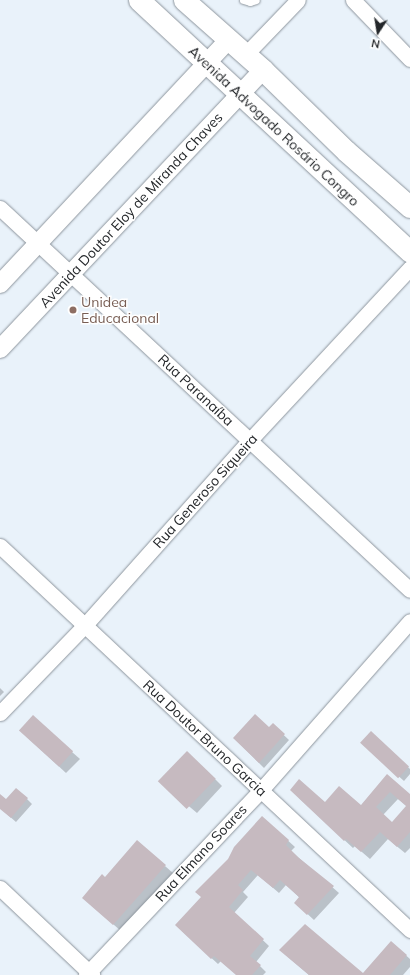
<!DOCTYPE html>
<meta charset="utf-8">
<style>
body{margin:0}
#map{position:relative;width:410px;height:975px;overflow:hidden;background:#e9f2fa;font-family:Mulish,sans-serif}
div>[style]{position:absolute}
.shadow>*{inset:0;background:#0003}
.building>*{inset:0;background:#c6bac0;transform-origin:0 0}
.roads{filter:drop-shadow(0 0 1px #8d959d) drop-shadow(0 0 1px #8d959d)}
.service>*{height:7px;margin:-3.5px;padding:0 3.5px;transform-origin:3.5px;border-radius:3.5px;background:#fff}
.minor>*{height:15px;margin:-7.5px;padding:0 7.5px;transform-origin:7.5px;border-radius:7.5px;background:#fff}
.tertiary>*{height:18px;margin:-9px;padding:0 9px;transform-origin:9px;border-radius:9px;background:#fff}
.secondary>*{height:21px;margin:-10.5px;padding:0 10.5px;transform-origin:10.5px;border-radius:10.5px;background:#fff}
.dots>*{width:11px;height:11px;translate:-50% -50%;box-sizing:border-box;border:2px solid #fff;border-radius:50%}
span{translate:-50% -50%;white-space:nowrap;text-align:center;line-height:1.15;-webkit-text-stroke:3px #fff;paint-order:stroke}
.street-label{font-size:14px;color:#24272a}
.education-label{font-size:14px;color:#785e54}
.left{translate:0 -50%;text-align:left}
.north{position:absolute;left:358px;top:12px;width:40px;height:40px;-webkit-text-stroke:3px #fff;paint-order:stroke;rotate:192deg;font-size:11px;font-weight:700;line-height:16px;text-align:center;color:#24272a}
.north::after{content:'';display:block;margin:auto;width:14px;height:18px;background:#24272a;clip-path:polygon(50% 0,100% 100%,50% 72%,0 100%)}
</style>
<div id="map">
<div class="shadow">
<i style="clip-path:polygon(0 688px,4px 692px,0 696px)"></i>
<i style="clip-path:polygon(273px 725px,289px 740px,264px 768px,234px 738px,269px 729px)"></i>
<i style="clip-path:polygon(371px 733px,410px 769px,410px 774px,404px 781px,367px 748px)"></i>
<i style="clip-path:polygon(28px 738px,72px 752px,80px 759px,66px 773px)"></i>
<i style="clip-path:polygon(evenodd,387px 775px,410px 796px,410px 848px,405px 853px,388px 839px,370px 859px,355px 846px,353px 848px,299px 798px,325px 804px,361px 806px,387px 775px,398px 799px,407px 806px,392px 823px,383px 815px,398px 799px)"></i>
<i style="clip-path:polygon(215px 779px,222px 786px,197px 813px,160px 782px)"></i>
<i style="clip-path:polygon(0 795px,6px 801px,27px 799px,32px 804px,16px 822px,0 808px)"></i>
<i style="clip-path:polygon(262px 817px,295px 847px,291px 851px,339px 893px,314px 920px,301px 908px,300px 898px,286px 885px,279px 893px,258px 875px,243px 892px,248px 897px,234px 913px,269px 946px,256px 962px,266px 972px,263px 975px,237px 975px,221px 961px,218px 964px,182px 931px,229px 859px)"></i>
<i style="clip-path:polygon(165px 866px,173px 873px,121px 931px,91px 905px)"></i>
<i style="clip-path:polygon(391px 942px,410px 959px,410px 967px,403px 975px,309px 975px,288px 957px,363px 974px)"></i>
</div>
<div class="building">
<i style="clip-path:polygon(255px 714px,269px 727px,273px 723px,285px 734px,259px 763px,233px 738px)"></i>
<i style="left:33px;top:715px;width:54px;height:21px;rotate:42deg"></i>
<i style="left:371px;top:731px;width:52px;height:16px;rotate:43deg"></i>
<i style="left:187px;top:751px;width:40px;height:42px;rotate:44deg"></i>
<i style="clip-path:polygon(evenodd,387px 774px,410px 794px,410px 832px,397px 847px,380px 832px,361px 852px,346px 839px,344px 841px,290px 790px,299px 779px,325px 802px,339px 786px,361px 805px,387px 774px,390px 792px,406px 806px,392px 822px,376px 807px,390px 792px)"></i>
<i style="clip-path:polygon(16px 788px,28px 798px,11px 818px,0 809px,0 794px,6px 799px)"></i>
<i style="clip-path:polygon(262px 816px,289px 840px,286px 845px,299px 858px,334px 886px,307px 915px,294px 903px,299px 897px,280px 880px,273px 888px,251px 870px,238px 885px,243px 890px,229px 907px,264px 939px,250px 956px,261px 965px,252px 975px,236px 975px,214px 956px,211px 959px,175px 925px,201px 897px,195px 892px,228px 859px,234px 847px)"></i>
<i style="clip-path:polygon(137px 840px,166px 865px,113px 925px,82px 898px,102px 874px,105px 877px)"></i>
<i style="clip-path:polygon(305px 924px,363px 973px,391px 941px,407px 955px,390px 975px,309px 975px,279px 950px)"></i>
</div>
<div class="roads">
<div class="service">
<i style="left:243px;top:0;width:7px;rotate:16deg"></i>
<i style="left:250px;top:2px;width:6px;rotate:-18deg"></i>
</div>
<div class="minor">
<i style="left:353px;top:0;width:82px;rotate:46deg"></i>
<i style="left:245px;top:55px;width:76px;rotate:-46.1deg"></i>
<i style="left:0;top:208px;width:560px;rotate:42.98deg"></i>
<i style="left:0;top:546px;width:562px;rotate:43.12deg"></i>
<i style="left:0;top:713px;width:122px;rotate:-46deg"></i>
<i style="left:85px;top:625px;width:248px;rotate:-48.3deg"></i>
<i style="left:250px;top:440px;width:235px;rotate:-47.1deg"></i>
<i style="left:0;top:888px;width:127px;rotate:43.4deg"></i>
<i style="left:86px;top:975px;width:255px;rotate:-46.6deg"></i>
<i style="left:261px;top:790px;width:225px;rotate:-48.6deg"></i>
</div>
<div class="tertiary">
<i style="left:0;top:284px;width:334px;rotate:-46.9deg"></i>
<i style="left:0;top:349px;width:383px;rotate:-46.7deg"></i>
</div>
<div class="secondary">
<i style="left:139px;top:0;width:370px;rotate:42.9deg"></i>
<i style="left:184px;top:0;width:106px;rotate:41.5deg"></i>
<i style="left:263px;top:70px;width:116px;rotate:44.3deg"></i>
<i style="left:346px;top:151px;width:85px;rotate:41.2deg"></i>
</div>
</div>
<div class="dots">
<i style="left:73px;top:310px;background:#8d6e63"></i>
</div>
<div class="street-label">
<span style="left:274px;top:126px;rotate:43deg">Avenida Advogado Rosário Congro</span>
<span style="left:131px;top:210px;rotate:-47deg">Avenida Doutor Eloy de Miranda Chaves</span>
<span style="left:196px;top:390px;rotate:43deg">Rua Paranaíba</span>
<span style="left:205px;top:491px;rotate:-48deg">Rua Generoso Siqueira</span>
<span style="left:205px;top:738px;rotate:43deg">Rua Doutor Bruno Garcia</span>
<span style="left:201px;top:853px;rotate:-47deg">Rua Elmano Soares</span>
</div>
<div class="education-label">
<span class="left" style="left:81px;top:310px">Unidea<br>Educacional</span>
</div>
<div class="north">N</div>
</div>
